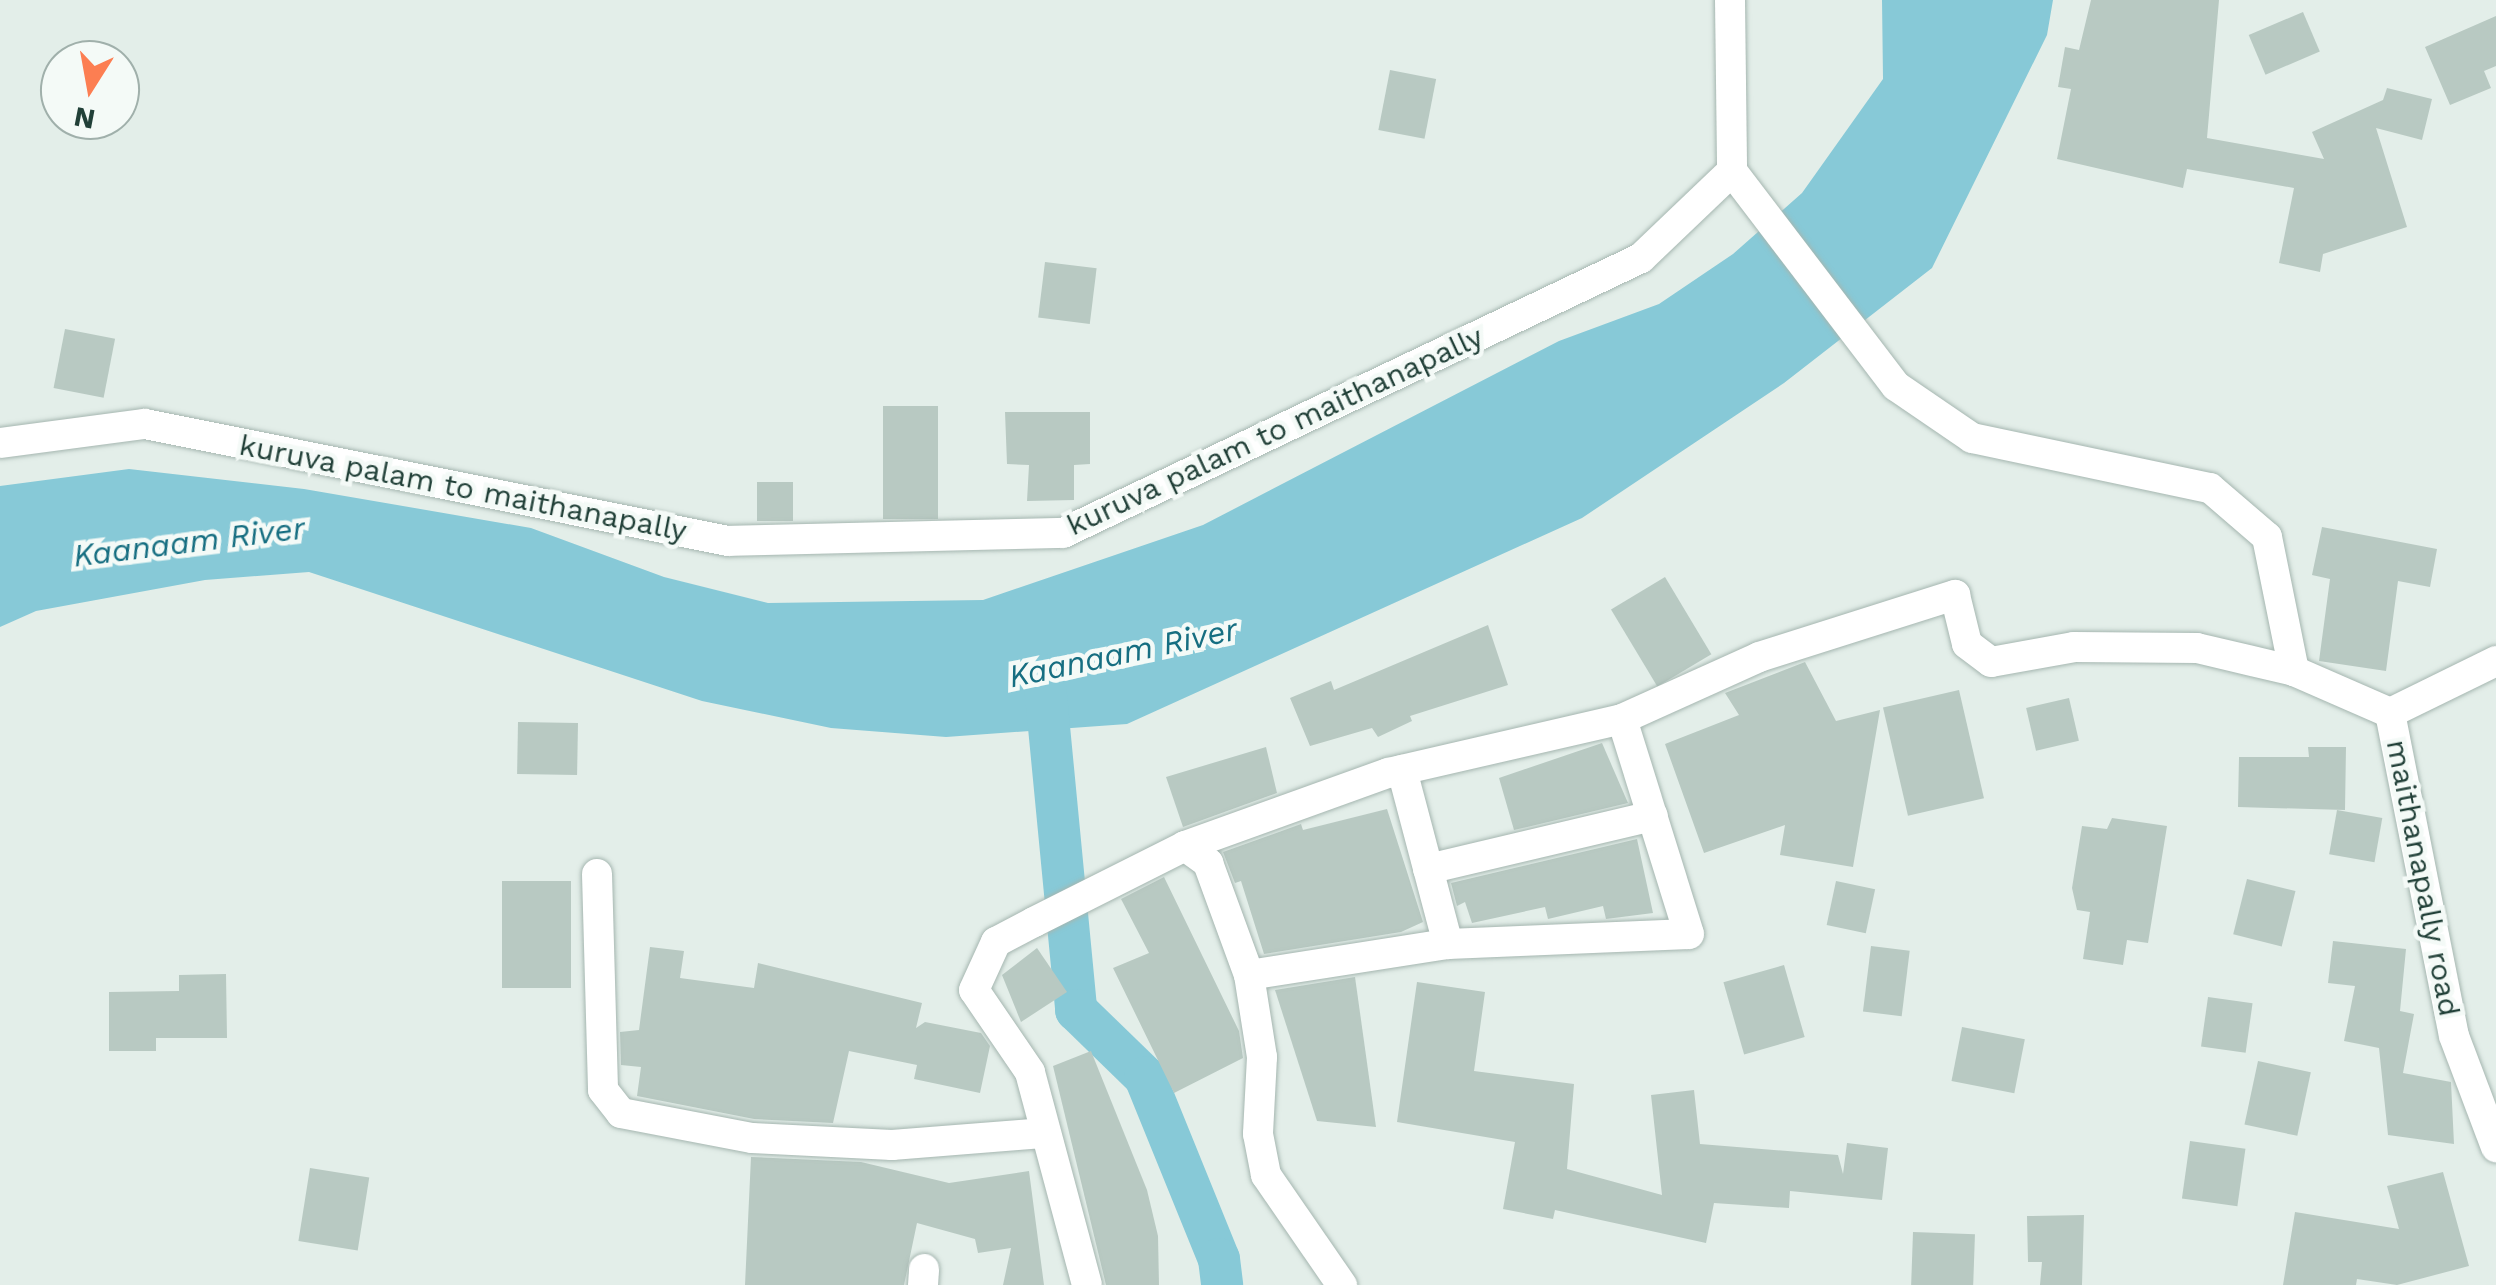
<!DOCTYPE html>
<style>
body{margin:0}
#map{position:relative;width:2496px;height:1285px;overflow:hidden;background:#e3eee9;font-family:"Work Sans",sans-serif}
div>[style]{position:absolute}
.water>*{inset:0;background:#87c9d7}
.canal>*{height:42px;margin:-21px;padding:0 21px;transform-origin:21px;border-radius:21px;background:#87c9d7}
.building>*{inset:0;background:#b8c9c2;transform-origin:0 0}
.roads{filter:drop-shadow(0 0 2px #a5b6b0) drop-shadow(0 0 2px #a5b6b0)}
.minor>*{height:30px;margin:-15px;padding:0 15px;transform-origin:15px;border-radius:15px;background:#fff}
span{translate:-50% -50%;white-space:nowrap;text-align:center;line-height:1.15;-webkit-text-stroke:9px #f4faf7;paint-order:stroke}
.street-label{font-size:30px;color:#214038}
.water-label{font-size:32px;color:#166e81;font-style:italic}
.north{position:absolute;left:40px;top:40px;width:100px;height:100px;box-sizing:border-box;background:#f4faf7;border:2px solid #a0b0ab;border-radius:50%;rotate:191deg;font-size:28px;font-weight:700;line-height:40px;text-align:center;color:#214038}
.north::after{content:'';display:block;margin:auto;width:35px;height:45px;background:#fc7e52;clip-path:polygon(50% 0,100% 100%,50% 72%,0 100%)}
</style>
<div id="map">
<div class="water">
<i style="clip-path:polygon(1882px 0,2053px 0,2047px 35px,1932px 268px,1784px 383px,1582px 518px,1127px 724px,946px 737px,831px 728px,702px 701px,309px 572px,205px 580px,36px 611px,0 627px,0 486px,129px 469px,304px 489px,531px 528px,664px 577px,768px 603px,983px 600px,1203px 525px,1559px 341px,1659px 304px,1733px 254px,1802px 193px,1883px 79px)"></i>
</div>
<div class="canal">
<i style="left:1044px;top:675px;width:337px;rotate:84.5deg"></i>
<i style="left:1076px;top:1010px;width:96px;rotate:44.2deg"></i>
<i style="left:1145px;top:1077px;width:196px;rotate:67.9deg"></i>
<i style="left:1219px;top:1259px;width:26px;rotate:83deg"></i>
</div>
<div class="building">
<i style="clip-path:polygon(2091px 0,2219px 0,2207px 138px,2324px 159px,2312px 132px,2383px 100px,2387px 88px,2432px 99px,2422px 140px,2376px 128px,2407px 227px,2323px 254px,2320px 272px,2279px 263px,2294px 188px,2187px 169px,2183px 188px,2057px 159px,2071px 89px,2058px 87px,2065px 47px,2079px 50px)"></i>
<i style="left:2303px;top:12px;width:43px;height:59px;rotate:67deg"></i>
<i style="clip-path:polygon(2496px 16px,2496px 66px,2484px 71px,2491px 88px,2450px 105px,2425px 47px)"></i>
<i style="left:1390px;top:70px;width:47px;height:61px;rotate:11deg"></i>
<i style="left:1045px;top:262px;width:52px;height:56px;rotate:7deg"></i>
<i style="left:65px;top:329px;width:51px;height:60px;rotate:11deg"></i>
<i style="left:883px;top:406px;width:55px;height:113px"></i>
<i style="clip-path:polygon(1005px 412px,1090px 412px,1090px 464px,1074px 465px,1074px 500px,1027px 501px,1029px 465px,1007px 464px)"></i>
<i style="left:793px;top:482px;width:39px;height:36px;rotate:90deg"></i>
<i style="clip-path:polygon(2322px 527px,2437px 549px,2430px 587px,2398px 581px,2386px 671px,2319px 661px,2330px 579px,2312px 575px)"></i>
<i style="left:1665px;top:577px;width:90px;height:63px;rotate:59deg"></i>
<i style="clip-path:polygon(1488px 625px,1508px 685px,1410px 716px,1412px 721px,1378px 737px,1372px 728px,1310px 746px,1290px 698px,1331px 681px,1334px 690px)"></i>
<i style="clip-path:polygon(1805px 662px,1836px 721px,1880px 710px,1853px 867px,1780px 855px,1785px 825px,1704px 853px,1665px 744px,1739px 715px,1725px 693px)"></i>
<i style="left:1959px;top:690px;width:111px;height:78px;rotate:77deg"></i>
<i style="left:2069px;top:698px;width:44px;height:44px;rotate:77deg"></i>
<i style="left:518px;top:722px;width:60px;height:52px;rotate:1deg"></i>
<i style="clip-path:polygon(1602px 743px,1628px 803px,1514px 830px,1499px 778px)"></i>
<i style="clip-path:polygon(1266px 747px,1277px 793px,1183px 827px,1166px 777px)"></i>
<i style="clip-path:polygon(2308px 747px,2346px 747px,2345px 810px,2238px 807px,2239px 757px,2309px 757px)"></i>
<i style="clip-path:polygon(1387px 809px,1423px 922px,1401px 932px,1264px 954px,1241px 881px,1235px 883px,1223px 852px,1301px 824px,1303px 830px)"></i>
<i style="left:2337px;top:810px;width:46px;height:45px;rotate:10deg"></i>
<i style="clip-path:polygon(2112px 818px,2167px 826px,2148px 943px,2127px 940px,2123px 965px,2083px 959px,2090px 912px,2077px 910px,2072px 888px,2082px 826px,2107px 829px)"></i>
<i style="clip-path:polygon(1637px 839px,1653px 913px,1606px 919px,1603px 906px,1548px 919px,1545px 907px,1472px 923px,1465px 902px,1457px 906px,1451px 883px)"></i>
<i style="clip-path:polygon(1164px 877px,1239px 1031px,1243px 1058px,1174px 1093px,1113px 968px,1149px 953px,1121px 899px)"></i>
<i style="left:2247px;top:879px;width:50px;height:57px;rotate:14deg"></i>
<i style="left:502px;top:881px;width:69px;height:107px"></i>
<i style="left:1836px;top:881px;width:40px;height:45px;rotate:12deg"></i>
<i style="clip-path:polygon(2333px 941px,2406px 949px,2400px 1011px,2414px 1014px,2403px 1073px,2451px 1082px,2454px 1144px,2388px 1135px,2379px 1048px,2344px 1041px,2355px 986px,2328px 983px)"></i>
<i style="left:1871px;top:946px;width:39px;height:66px;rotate:7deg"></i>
<i style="clip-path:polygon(650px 947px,684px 951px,680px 978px,754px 988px,758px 963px,922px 1003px,916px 1028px,925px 1022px,981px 1033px,990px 1046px,980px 1093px,914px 1079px,917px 1065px,849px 1051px,833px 1123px,754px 1119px,637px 1096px,641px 1067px,621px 1065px,620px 1032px,639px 1030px)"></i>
<i style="clip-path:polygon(1037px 948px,1067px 992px,1021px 1022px,1002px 975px)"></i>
<i style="left:1784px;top:965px;width:75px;height:63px;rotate:74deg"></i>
<i style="clip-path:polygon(226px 974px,227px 1038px,156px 1038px,156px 1051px,109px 1051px,109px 992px,179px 991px,179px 975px)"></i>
<i style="clip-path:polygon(1355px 977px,1376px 1127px,1317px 1121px,1275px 990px)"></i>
<i style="clip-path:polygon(1417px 982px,1485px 992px,1474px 1071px,1574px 1084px,1567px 1169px,1662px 1195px,1651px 1095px,1694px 1090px,1700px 1144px,1838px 1155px,1843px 1174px,1847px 1143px,1888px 1148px,1882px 1200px,1790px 1191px,1789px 1208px,1714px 1203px,1706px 1243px,1555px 1210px,1553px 1219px,1503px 1209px,1515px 1142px,1397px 1122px)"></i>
<i style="left:2208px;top:997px;width:45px;height:50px;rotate:8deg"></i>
<i style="left:1962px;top:1027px;width:64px;height:55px;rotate:11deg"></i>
<i style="clip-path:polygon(1091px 1051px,1147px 1190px,1158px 1236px,1159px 1285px,1106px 1285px,1053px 1066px)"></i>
<i style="left:2258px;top:1061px;width:54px;height:65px;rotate:12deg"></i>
<i style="left:2190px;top:1141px;width:56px;height:58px;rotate:8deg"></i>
<i style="clip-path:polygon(751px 1157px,861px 1162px,949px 1183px,1029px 1171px,1044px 1285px,1003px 1285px,1011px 1248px,978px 1253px,975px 1239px,917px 1223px,904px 1285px,745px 1285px)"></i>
<i style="left:310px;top:1168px;width:60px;height:74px;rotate:9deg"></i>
<i style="clip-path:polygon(2443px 1172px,2469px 1266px,2397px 1285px,2357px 1279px,2356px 1285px,2283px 1285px,2295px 1212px,2399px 1229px,2387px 1186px)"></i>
<i style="clip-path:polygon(2084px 1215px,2082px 1285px,2040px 1285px,2042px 1262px,2028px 1262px,2027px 1216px)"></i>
<i style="left:1913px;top:1232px;width:62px;height:53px;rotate:2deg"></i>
</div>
<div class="roads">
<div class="minor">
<i style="left:1730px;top:0;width:171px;rotate:89.3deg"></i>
<i style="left:1732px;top:171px;width:270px;rotate:52.7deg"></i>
<i style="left:1896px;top:386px;width:92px;rotate:34.4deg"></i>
<i style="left:1972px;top:438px;width:243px;rotate:11.9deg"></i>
<i style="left:2210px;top:488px;width:75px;rotate:40.7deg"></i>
<i style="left:2267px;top:537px;width:137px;rotate:78.6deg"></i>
<i style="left:2294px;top:671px;width:105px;rotate:23.6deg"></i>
<i style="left:2390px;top:713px;width:329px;rotate:78.8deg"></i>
<i style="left:2454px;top:1036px;width:119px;rotate:69.3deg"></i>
<i style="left:0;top:443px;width:146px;rotate:-7.5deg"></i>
<i style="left:145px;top:424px;width:595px;rotate:11.35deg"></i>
<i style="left:728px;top:541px;width:335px;rotate:-1.4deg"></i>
<i style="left:1063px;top:533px;width:640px;rotate:-25.44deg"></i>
<i style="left:1641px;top:258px;width:126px;rotate:-43.7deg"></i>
<i style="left:2390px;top:713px;width:118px;rotate:-26.1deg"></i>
<i style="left:1402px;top:770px;width:180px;rotate:75.2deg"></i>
<i style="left:1185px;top:846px;width:216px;rotate:-19.8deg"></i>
<i style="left:1388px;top:773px;width:240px;rotate:-13deg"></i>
<i style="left:1428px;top:869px;width:231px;rotate:-13.3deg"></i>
<i style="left:597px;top:874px;width:216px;rotate:88.4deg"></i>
<i style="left:603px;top:1090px;width:29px;rotate:52deg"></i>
<i style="left:621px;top:1113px;width:133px;rotate:10.8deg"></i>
<i style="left:752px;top:1138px;width:140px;rotate:2.9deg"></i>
<i style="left:892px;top:1145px;width:154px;rotate:-4.5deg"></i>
<i style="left:1249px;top:975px;width:83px;rotate:81deg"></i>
<i style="left:1262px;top:1057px;width:77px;rotate:93deg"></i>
<i style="left:1258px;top:1134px;width:42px;rotate:79deg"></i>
<i style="left:1266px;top:1175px;width:134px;rotate:55.4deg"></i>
<i style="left:923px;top:1285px;width:16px;rotate:-86deg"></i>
<i style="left:1087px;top:1285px;width:220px;rotate:-105deg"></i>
<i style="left:1030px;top:1072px;width:99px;rotate:-124.3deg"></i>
<i style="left:974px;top:990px;width:53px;rotate:-65.4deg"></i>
<i style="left:996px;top:942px;width:43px;rotate:-27.8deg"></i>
<i style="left:1034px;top:922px;width:169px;rotate:-26.7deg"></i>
<i style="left:1185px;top:846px;width:29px;rotate:36deg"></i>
<i style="left:1208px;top:863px;width:119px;rotate:69.9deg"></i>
<i style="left:1249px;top:975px;width:201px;rotate:-8.9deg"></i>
<i style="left:1448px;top:944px;width:241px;rotate:-2.4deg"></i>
<i style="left:1689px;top:934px;width:225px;rotate:-107.3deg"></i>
<i style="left:1622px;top:719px;width:150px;rotate:-24.3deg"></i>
<i style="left:1759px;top:657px;width:206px;rotate:-17.6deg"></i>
<i style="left:1955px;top:595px;width:50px;rotate:76.2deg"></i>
<i style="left:1967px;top:644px;width:30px;rotate:37deg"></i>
<i style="left:1991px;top:662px;width:84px;rotate:-10.2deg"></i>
<i style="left:2074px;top:647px;width:123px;rotate:0.5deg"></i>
<i style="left:2197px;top:648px;width:100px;rotate:13.3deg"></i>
</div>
</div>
<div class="street-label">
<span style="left:1275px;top:431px;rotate:-25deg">kuruva palam to maithanapally</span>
<span style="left:463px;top:488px;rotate:11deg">kuruva palam to maithanapally</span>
<span style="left:2423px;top:878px;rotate:79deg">maithanapally road</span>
</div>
<div class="water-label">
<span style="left:189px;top:542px;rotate:-7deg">Kaanaam River</span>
<span style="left:1123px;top:653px;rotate:-12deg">Kaanaam River</span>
</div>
<div class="north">N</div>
</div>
